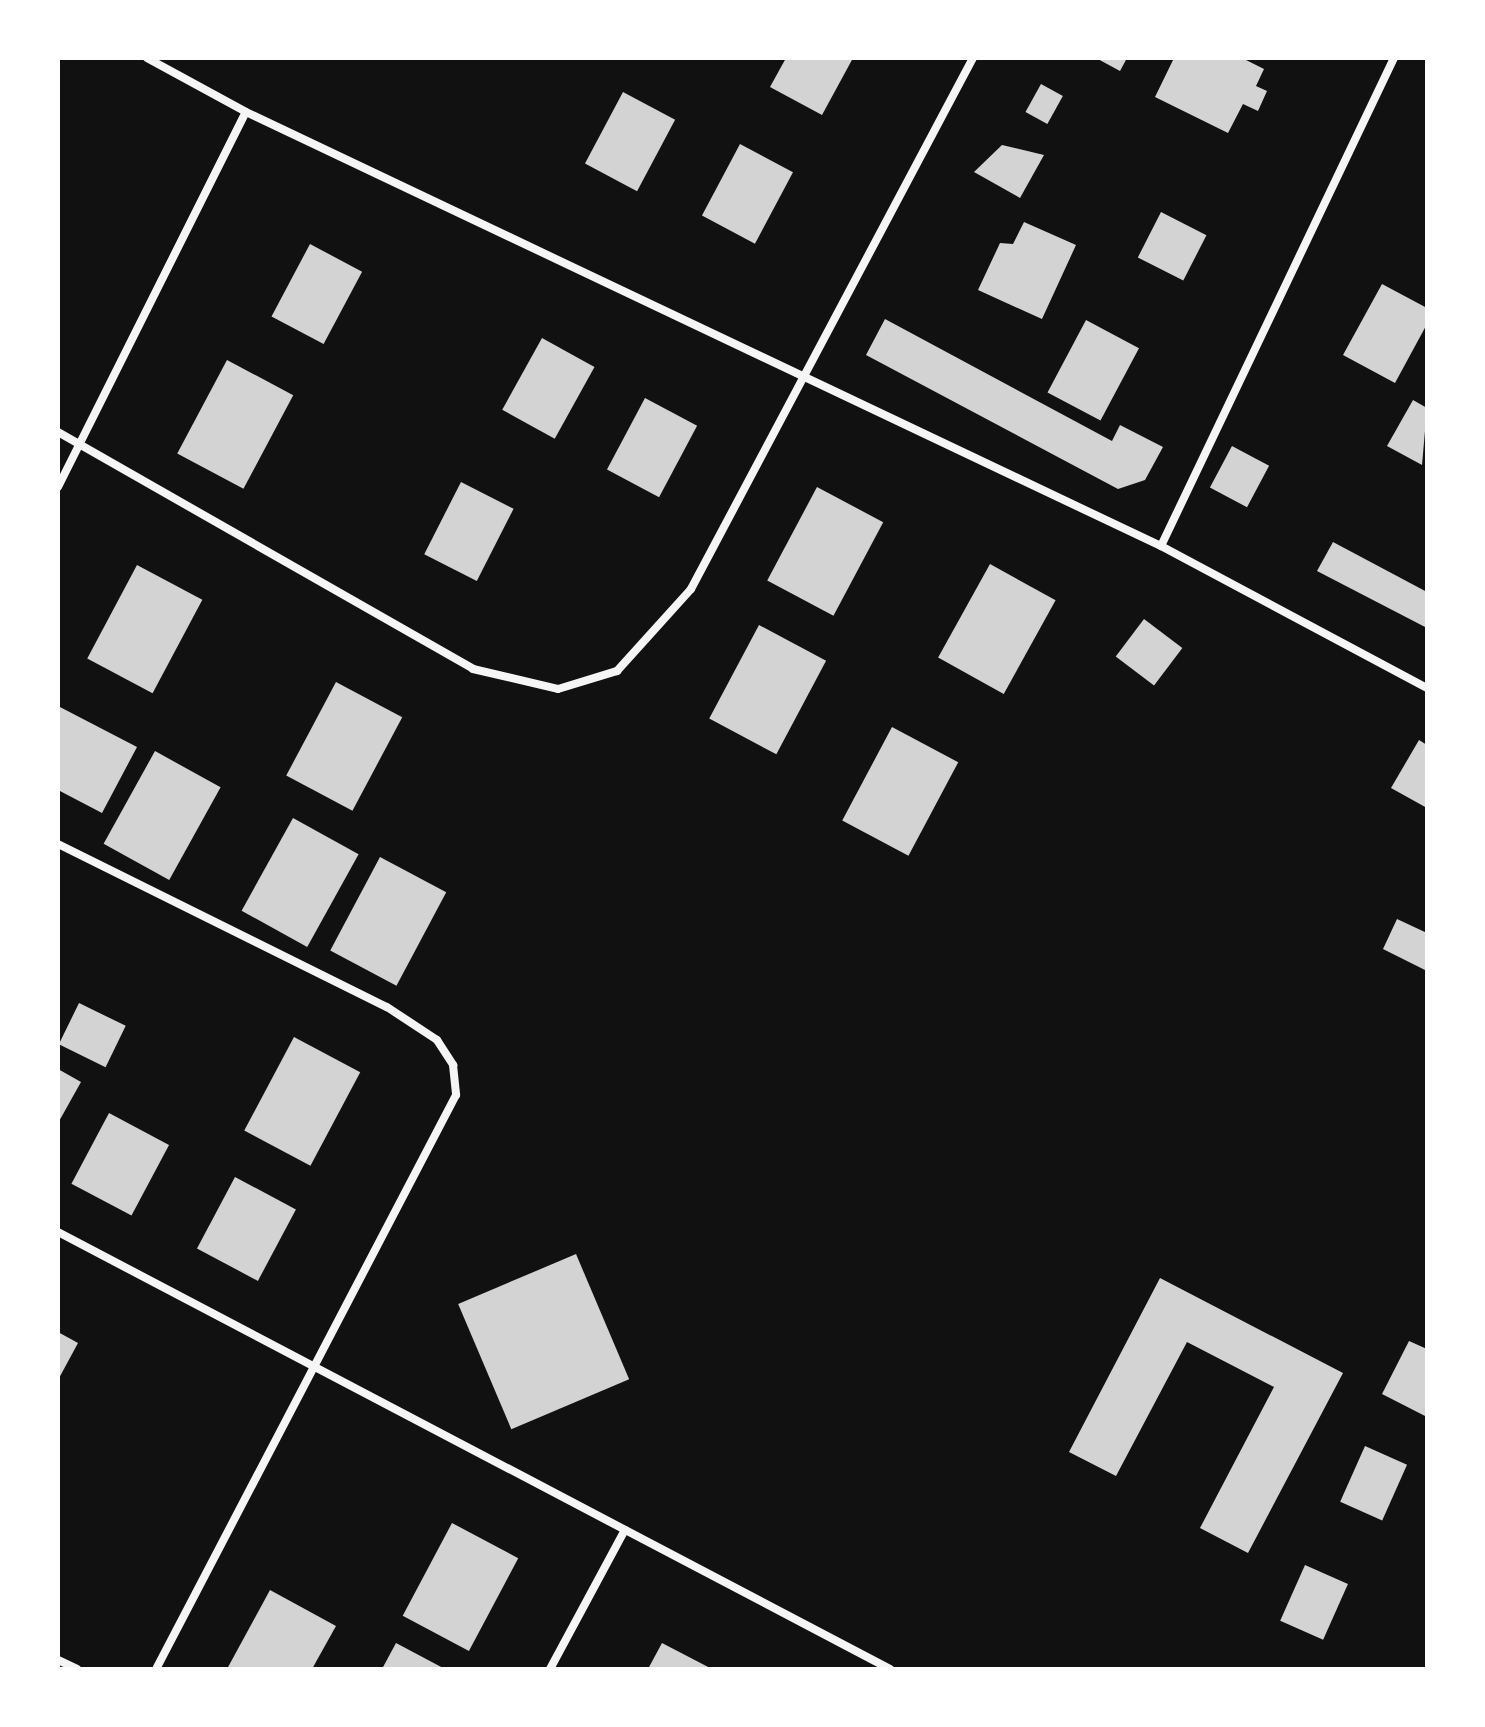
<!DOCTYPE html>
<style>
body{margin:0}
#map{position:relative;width:1485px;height:1727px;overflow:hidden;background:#111;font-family:Quicksand,sans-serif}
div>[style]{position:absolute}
.building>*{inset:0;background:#d3d3d3;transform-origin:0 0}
.minor>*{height:8px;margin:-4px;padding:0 4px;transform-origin:4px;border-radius:4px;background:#f5f5f5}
span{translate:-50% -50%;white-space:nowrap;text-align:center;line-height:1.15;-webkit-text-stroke:7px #fff;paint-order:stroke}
.frame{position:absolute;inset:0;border:60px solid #fff;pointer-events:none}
</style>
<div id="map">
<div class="building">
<i style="clip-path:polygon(786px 58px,853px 58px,822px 115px,770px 87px)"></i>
<i style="clip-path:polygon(1096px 58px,1127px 58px,1120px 71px)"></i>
<i style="clip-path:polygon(1174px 58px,1242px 58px,1264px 69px,1256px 86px,1267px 91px,1258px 111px,1243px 104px,1228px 133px,1155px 97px)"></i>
<i style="left:1041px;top:84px;width:25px;height:32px;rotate:29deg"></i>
<i style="left:623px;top:92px;width:59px;height:81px;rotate:28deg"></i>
<i style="left:740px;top:144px;width:60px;height:81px;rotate:28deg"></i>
<i style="clip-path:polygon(1002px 145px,1044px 155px,1020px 198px,974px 172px)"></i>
<i style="left:1161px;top:212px;width:51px;height:51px;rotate:27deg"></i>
<i style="clip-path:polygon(1024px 222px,1076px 245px,1042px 319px,978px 290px,1000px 243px,1013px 244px)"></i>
<i style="left:310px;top:244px;width:59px;height:82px;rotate:28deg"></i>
<i style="clip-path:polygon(1382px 284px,1427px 308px,1427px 324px,1395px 383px,1343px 355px)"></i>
<i style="clip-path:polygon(885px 319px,1112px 441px,1120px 425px,1163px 447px,1145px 480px,1118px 489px,866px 355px)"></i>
<i style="left:1086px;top:320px;width:60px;height:82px;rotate:28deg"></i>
<i style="left:542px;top:338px;width:60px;height:82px;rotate:29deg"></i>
<i style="left:227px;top:360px;width:75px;height:106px;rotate:28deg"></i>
<i style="left:645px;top:398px;width:59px;height:81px;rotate:28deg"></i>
<i style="clip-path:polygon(1413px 400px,1427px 408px,1422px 465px,1387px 446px)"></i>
<i style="left:1232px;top:446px;width:42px;height:47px;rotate:28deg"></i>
<i style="left:461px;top:482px;width:59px;height:81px;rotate:27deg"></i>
<i style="left:817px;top:487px;width:75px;height:106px;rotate:28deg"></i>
<i style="clip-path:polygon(1333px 542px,1427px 592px,1427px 628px,1317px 571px)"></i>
<i style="left:990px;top:564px;width:75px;height:107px;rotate:29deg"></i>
<i style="left:137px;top:565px;width:74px;height:106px;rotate:28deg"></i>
<i style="left:1144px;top:619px;width:48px;height:47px;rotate:37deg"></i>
<i style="left:759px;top:625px;width:76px;height:106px;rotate:28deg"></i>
<i style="left:336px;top:682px;width:75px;height:106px;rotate:28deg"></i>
<i style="clip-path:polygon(58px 706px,137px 747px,102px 813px,58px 790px)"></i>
<i style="left:892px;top:727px;width:75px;height:106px;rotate:28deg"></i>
<i style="clip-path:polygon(1419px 740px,1427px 745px,1427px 808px,1391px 788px)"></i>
<i style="left:155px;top:751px;width:75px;height:106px;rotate:29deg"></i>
<i style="left:293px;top:818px;width:75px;height:106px;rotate:29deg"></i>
<i style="left:380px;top:857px;width:75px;height:106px;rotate:28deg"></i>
<i style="clip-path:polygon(1397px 919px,1427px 933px,1427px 971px,1383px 949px)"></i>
<i style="left:79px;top:1003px;width:52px;height:46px;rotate:26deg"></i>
<i style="left:294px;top:1037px;width:75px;height:106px;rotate:28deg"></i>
<i style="clip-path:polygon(58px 1069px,81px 1082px,58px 1123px)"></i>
<i style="left:109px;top:1113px;width:68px;height:80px;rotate:28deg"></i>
<i style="left:235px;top:1177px;width:69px;height:81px;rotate:28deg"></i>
<i style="left:576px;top:1254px;width:136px;height:128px;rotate:67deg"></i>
<i style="clip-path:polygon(1160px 1278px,1343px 1373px,1248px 1553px,1200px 1528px,1274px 1387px,1187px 1342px,1116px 1476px,1069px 1452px)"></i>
<i style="clip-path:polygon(58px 1332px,78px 1343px,58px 1380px)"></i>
<i style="clip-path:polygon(1409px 1341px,1427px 1349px,1427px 1417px,1382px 1394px)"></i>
<i style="left:1365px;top:1446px;width:46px;height:61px;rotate:24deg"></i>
<i style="left:452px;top:1523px;width:75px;height:105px;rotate:28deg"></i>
<i style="left:1305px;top:1565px;width:47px;height:61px;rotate:24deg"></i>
<i style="clip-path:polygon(270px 1590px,336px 1626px,312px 1669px,227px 1669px)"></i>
<i style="clip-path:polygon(396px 1643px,445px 1669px,382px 1669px)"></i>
<i style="clip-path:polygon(662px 1643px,712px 1669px,648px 1669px)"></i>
</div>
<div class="minor">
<i style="left:147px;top:58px;width:113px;rotate:28.6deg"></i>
<i style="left:246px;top:112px;width:1013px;rotate:25.38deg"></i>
<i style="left:1161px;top:546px;width:302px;rotate:28.1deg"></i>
<i style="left:58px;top:432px;width:478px;rotate:29.7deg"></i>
<i style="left:473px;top:669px;width:87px;rotate:13.2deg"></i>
<i style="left:558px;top:689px;width:62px;rotate:-17deg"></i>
<i style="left:617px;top:671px;width:110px;rotate:-47.9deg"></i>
<i style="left:691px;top:589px;width:601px;rotate:-62.03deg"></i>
<i style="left:58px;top:487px;width:419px;rotate:-63.4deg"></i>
<i style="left:1161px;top:546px;width:541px;rotate:-64.48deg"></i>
<i style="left:58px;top:844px;width:367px;rotate:26.4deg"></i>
<i style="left:387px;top:1007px;width:60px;rotate:33.4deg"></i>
<i style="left:437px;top:1040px;width:30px;rotate:57deg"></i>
<i style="left:453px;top:1065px;width:30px;rotate:84deg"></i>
<i style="left:456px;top:1095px;width:648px;rotate:117.59deg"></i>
<i style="left:58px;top:1232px;width:940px;rotate:27.71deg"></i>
<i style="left:58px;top:1660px;width:21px;rotate:25deg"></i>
<i style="left:550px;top:1669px;width:158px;rotate:-61.7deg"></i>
</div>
<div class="frame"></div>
</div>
